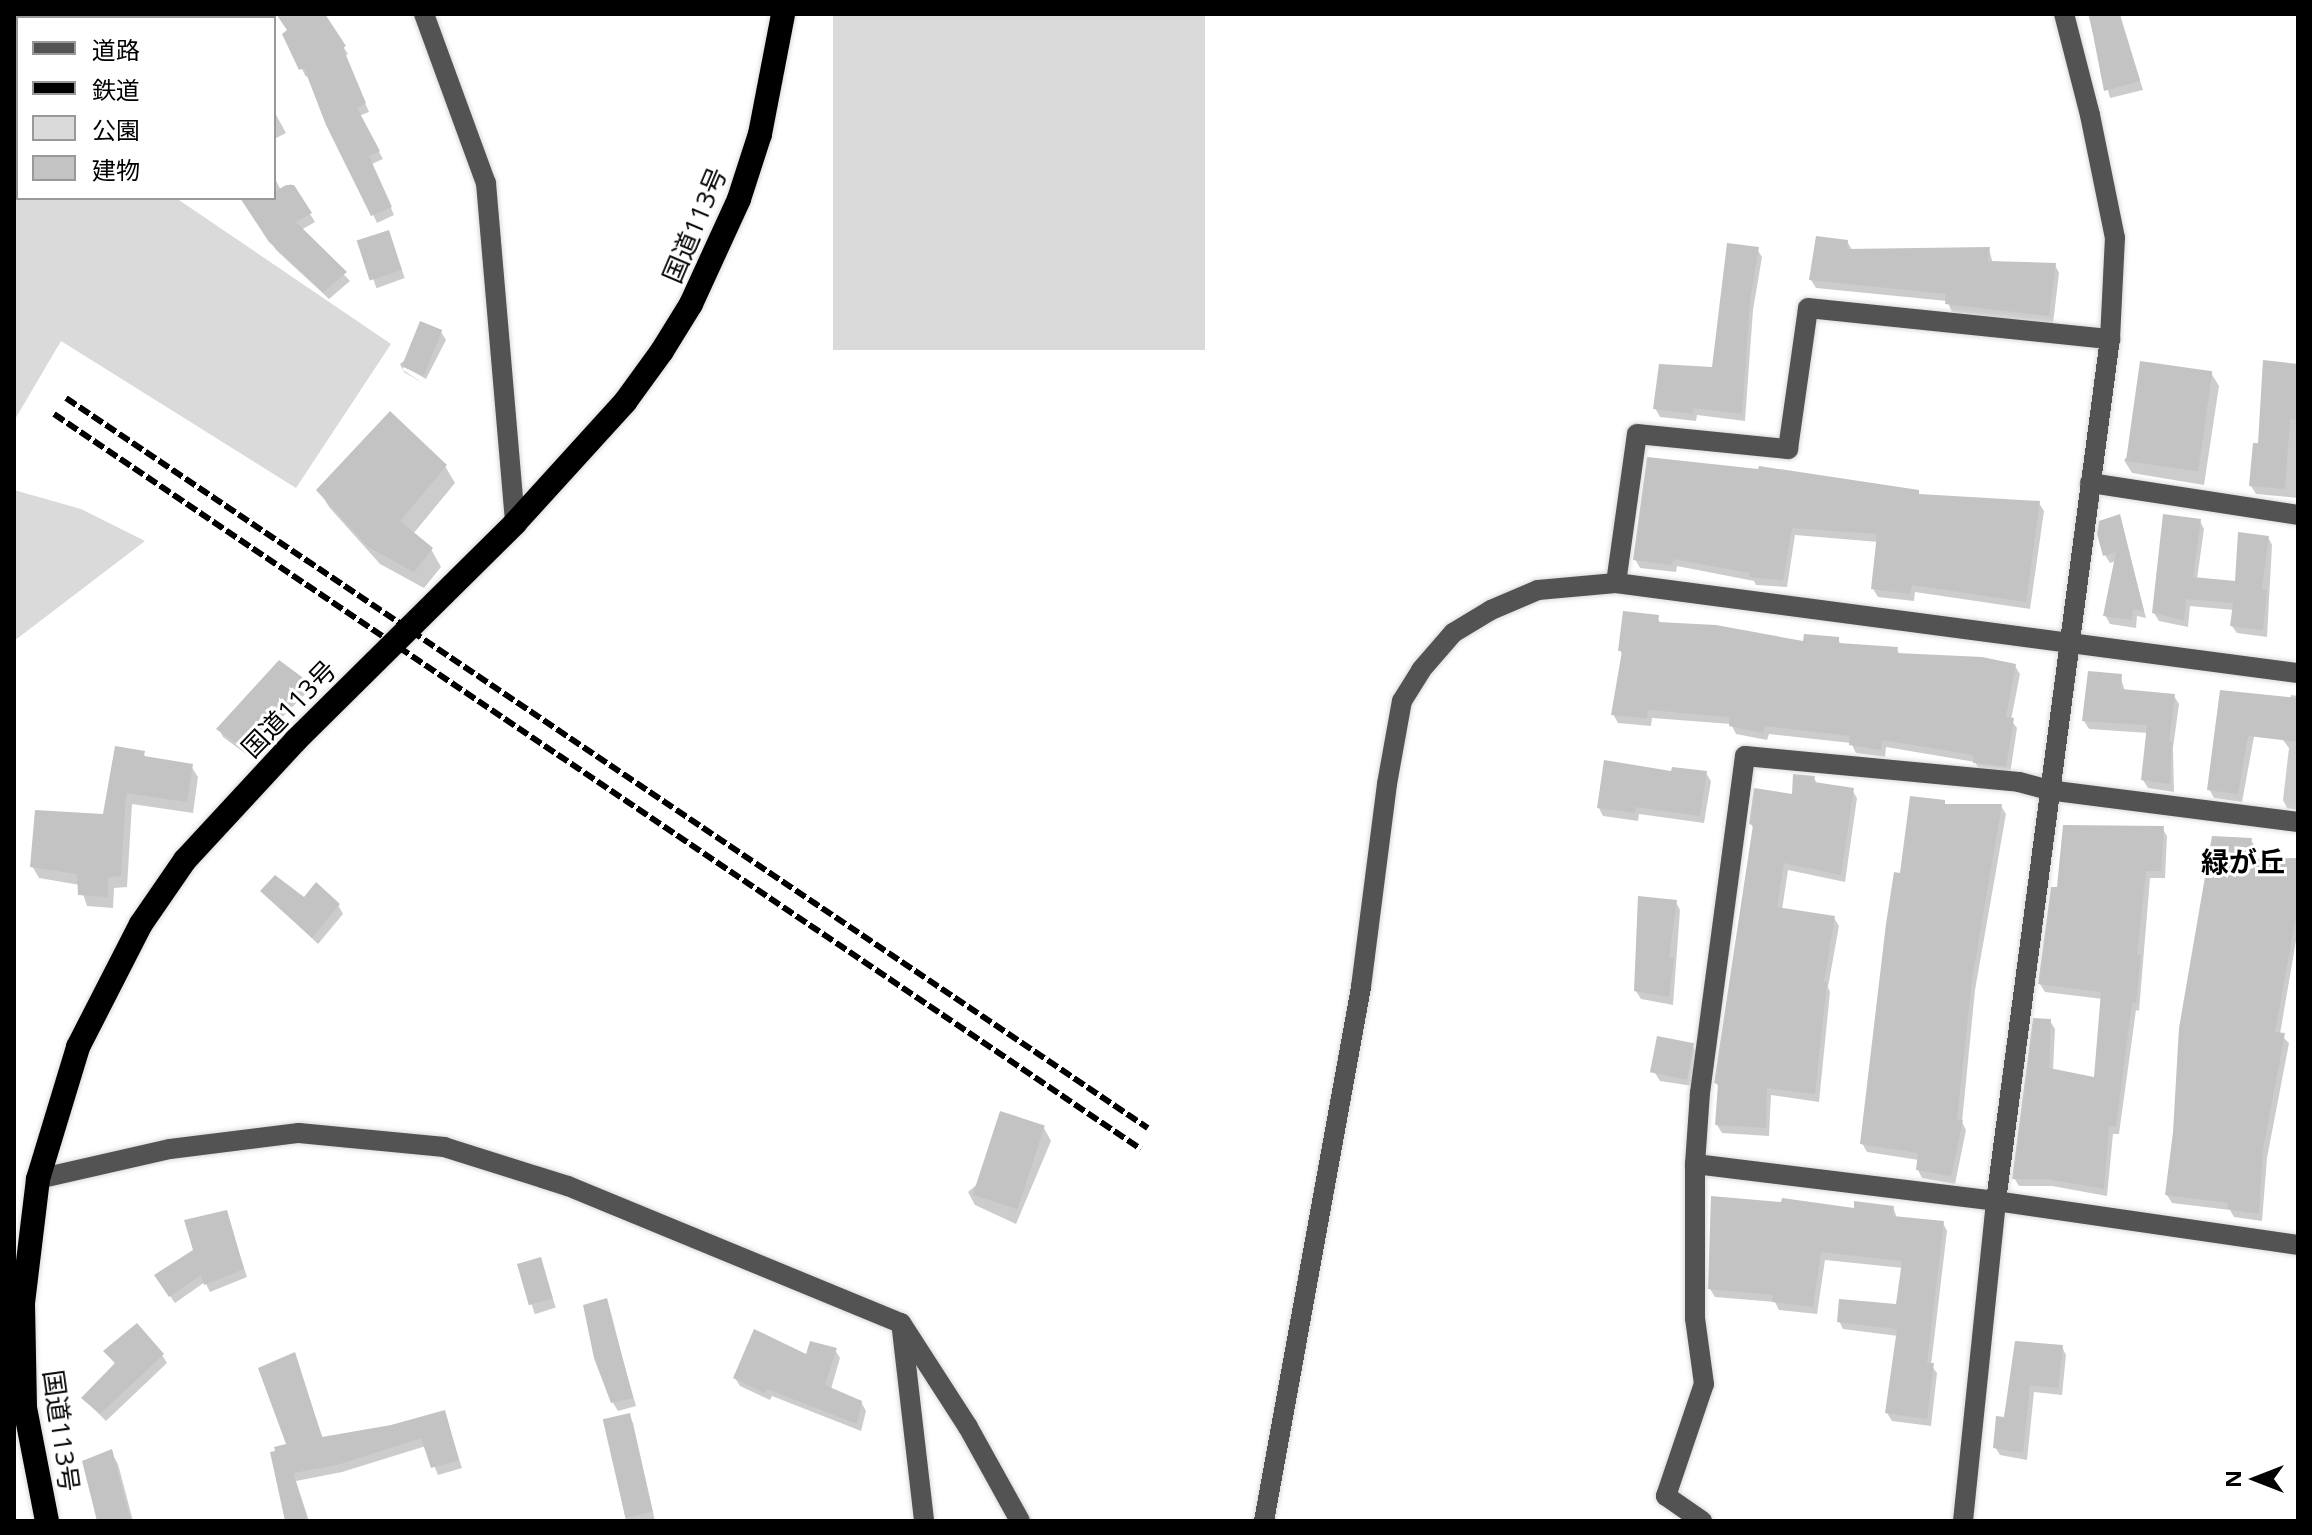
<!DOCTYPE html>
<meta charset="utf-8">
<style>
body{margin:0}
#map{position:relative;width:2312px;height:1535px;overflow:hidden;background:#fff;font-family:"Open Sans","Noto Sans JP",sans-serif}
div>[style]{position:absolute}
.green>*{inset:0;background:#dadada;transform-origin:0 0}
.shadow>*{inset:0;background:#0003;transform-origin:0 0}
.building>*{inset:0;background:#c3c3c3;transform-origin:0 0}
.roads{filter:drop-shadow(0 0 2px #dbdbdb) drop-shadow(0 0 2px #dbdbdb)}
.minor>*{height:20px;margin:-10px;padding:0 10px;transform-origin:10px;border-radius:10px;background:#535353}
.highway>*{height:24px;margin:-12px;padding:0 12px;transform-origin:12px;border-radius:12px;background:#000}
.rail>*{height:6px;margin-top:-3px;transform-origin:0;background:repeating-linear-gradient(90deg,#000 0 12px,transparent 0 16px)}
span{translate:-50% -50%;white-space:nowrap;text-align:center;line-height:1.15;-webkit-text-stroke:6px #fff;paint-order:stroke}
.street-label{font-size:26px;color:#000}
.neighbourhood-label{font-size:28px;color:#000;font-weight:700}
.frame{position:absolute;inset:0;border:16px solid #000;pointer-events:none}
.legend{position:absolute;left:16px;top:16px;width:260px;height:184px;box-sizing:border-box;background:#fff;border:2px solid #999;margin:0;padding:10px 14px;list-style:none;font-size:24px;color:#000}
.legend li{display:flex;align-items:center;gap:16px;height:40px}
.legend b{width:40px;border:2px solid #999}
.north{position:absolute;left:2216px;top:1439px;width:80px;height:80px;-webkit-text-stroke:6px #fff;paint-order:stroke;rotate:270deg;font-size:22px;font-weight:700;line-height:32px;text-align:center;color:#000}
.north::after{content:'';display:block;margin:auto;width:28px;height:36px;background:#000;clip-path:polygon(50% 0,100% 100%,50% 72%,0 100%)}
</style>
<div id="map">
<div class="green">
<i style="left:833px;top:14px;width:372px;height:336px"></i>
<i style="clip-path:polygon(14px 88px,18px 90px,18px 198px,176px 198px,391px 344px,296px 488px,61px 341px,14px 421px)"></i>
<i style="clip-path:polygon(14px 490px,81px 509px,145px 541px,14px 641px)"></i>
</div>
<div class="shadow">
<i style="left:86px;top:14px;width:132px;height:6px"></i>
<i style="clip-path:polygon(278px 14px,322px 14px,348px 54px,345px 56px,369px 112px,359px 116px,383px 159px,372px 164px,394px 215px,377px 223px,308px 75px,306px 77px,284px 34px,289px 31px)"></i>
<i style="clip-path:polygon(2088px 14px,2120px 14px,2143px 90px,2110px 98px)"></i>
<i style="clip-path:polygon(274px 111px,286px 133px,274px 139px)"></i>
<i style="clip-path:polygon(274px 177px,281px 190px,291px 184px,315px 222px,301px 230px,350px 281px,329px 299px,276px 250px,244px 198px,274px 198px)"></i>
<i style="left:388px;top:232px;width:49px;height:30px;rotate:70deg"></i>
<i style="clip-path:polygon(1847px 241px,1852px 250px,1989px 249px,1993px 264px,2055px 265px,2059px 273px,2053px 324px,1952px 312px,1947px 301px,1816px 288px,1811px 280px)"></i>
<i style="clip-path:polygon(1757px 249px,1762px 257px,1753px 310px,1745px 421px,1697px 415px,1696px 421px,1660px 417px,1655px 408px,1713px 369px)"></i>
<i style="clip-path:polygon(441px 332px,446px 340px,426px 379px,403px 366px,403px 370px,424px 384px,404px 372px,400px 364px)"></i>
<i style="clip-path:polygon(2298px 367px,2298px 498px,2256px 494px,2251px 486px,2259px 445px)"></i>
<i style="clip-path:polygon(2211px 373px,2219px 386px,2204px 485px,2132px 473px,2124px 460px)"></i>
<i style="clip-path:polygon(445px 466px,455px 483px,413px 534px,431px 549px,441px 567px,424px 588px,380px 564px,329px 507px,319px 490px)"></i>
<i style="clip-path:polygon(1918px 492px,1920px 496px,2039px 503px,2044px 511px,2030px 609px,1915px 592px,1914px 601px,1878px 597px,1873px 589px,1878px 542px,1795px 535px,1787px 587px,1756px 585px,1754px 581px,1677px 566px,1676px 572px,1640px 568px,1635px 559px)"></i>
<i style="clip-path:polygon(2119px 516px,2146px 618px,2137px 616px,2136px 628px,2110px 624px,2105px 615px,2116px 561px,2110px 563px,2105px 555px)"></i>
<i style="clip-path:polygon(2200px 521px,2204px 529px,2197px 579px,2236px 583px,2268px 537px,2272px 545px,2267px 637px,2237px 633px,2232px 626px,2234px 610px,2190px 606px,2188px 627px,2159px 621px,2154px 613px)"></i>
<i style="clip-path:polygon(1657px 617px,1661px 624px,1805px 643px,1838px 639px,1841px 645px,1897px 649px,1900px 655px,2015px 666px,2020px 674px,2011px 720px,2017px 728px,2010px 774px,1980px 771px,1975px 762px,1886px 747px,1885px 757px,1856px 753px,1851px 743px,1769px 734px,1767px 740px,1736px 734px,1731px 724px,1652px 718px,1651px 726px,1618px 723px,1613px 714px,1623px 656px,1620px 650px)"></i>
<i style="clip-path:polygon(279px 663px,304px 682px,309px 690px,246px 754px,223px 737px,219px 729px)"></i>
<i style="clip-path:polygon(2120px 676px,2125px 691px,2174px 696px,2179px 704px,2173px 748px,2174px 792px,2148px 788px,2143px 780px,2148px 733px,2089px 729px,2084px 721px)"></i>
<i style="clip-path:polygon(2291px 695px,2298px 696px,2298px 810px,2287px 808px,2283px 800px,2289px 748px,2283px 740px)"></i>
<i style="clip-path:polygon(2260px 704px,2242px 802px,2214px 798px,2209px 789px)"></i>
<i style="clip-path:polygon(143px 753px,146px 758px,191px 766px,198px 777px,193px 813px,132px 804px,127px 887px,114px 888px,113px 908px,87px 906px,80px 885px,39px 878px,32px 866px,105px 816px)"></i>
<i style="clip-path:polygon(1673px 773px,1706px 773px,1711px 781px,1704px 823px,1639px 814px,1638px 821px,1603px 816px,1599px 808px)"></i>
<i style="clip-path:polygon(1814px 778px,1818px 785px,1852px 790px,1857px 798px,1845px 882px,1788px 870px,1782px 910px,1834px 918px,1839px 926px,1828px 987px,1830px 992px,1819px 1102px,1771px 1095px,1769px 1136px,1722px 1133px,1717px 1125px,1720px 1089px,1716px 1083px,1754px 829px,1751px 824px,1794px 796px)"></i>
<i style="clip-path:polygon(1944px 802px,1946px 806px,2001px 806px,2006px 814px,1975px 990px,1962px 1122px,1966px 1130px,1955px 1184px,1922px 1178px,1918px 1170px,1919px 1160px,1867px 1152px,1862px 1143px,1902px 875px)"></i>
<i style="clip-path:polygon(2162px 828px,2167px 836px,2165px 878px,2150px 878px,2139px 1011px,2136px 1010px,2119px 1134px,2113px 1134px,2107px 1196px,2052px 1186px,2019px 1186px,2014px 1178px,2050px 1021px,2055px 1029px,2053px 1071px,2095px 1079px,2103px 999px,2045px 992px,2040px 984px,2059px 889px)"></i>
<i style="clip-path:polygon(2251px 840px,2256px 848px,2254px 861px,2298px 860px,2298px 929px,2280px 1034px,2289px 1043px,2267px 1158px,2262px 1221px,2234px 1217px,2230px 1210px,2172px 1203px,2167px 1195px)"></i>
<i style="clip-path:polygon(262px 891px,338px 905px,343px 914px,318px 944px)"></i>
<i style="clip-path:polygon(1676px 902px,1680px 910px,1673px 1005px,1641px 999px,1636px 991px)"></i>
<i style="clip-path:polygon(1692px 1045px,1697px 1053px,1693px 1086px,1660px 1081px,1655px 1073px)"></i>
<i style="clip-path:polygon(1044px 1128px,1051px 1141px,1016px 1224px,975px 1205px,968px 1192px)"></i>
<i style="clip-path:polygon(1893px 1207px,1897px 1218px,1943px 1223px,1947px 1231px,1931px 1365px,1937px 1373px,1931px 1426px,1892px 1421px,1887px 1413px,1898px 1336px,1843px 1329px,1839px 1321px,1898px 1306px,1903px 1268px,1825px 1260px,1817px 1314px,1779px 1310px,1775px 1302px,1715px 1297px,1710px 1289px,1855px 1210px)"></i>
<i style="clip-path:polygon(226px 1212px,247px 1277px,210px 1292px,205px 1282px,175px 1303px,161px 1283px,196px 1251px)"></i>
<i style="left:540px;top:1259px;width:51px;height:22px;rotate:72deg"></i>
<i style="clip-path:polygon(606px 1301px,636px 1406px,618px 1411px,613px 1403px)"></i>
<i style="clip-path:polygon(2016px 1343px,2062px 1347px,2066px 1355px,2062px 1395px,2034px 1392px,2027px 1460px,2000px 1455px,1995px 1447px,2006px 1420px)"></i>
<i style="clip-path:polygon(835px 1350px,840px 1358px,831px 1389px,861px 1402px,866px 1411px,861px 1431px,772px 1396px,770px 1400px,740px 1386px,735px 1378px)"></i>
<i style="clip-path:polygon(106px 1351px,162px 1355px,167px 1363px,106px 1421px,83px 1398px,116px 1365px)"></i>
<i style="clip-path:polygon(294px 1354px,323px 1439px,391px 1427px,444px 1412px,462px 1468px,438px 1475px,426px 1446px,342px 1472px,296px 1481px,309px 1521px,287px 1521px)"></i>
<i style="clip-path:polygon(629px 1415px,633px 1423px,655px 1521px,626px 1521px,605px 1422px)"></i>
<i style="clip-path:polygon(111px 1452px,118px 1464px,133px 1521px,99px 1521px)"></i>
</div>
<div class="building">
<i style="clip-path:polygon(276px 14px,325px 14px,346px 46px,343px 48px,366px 103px,357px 108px,380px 151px,369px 156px,392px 207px,371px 216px,326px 125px,304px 68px,299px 70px,282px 34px,287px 30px)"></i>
<i style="clip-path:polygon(2089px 14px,2119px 14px,2140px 81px,2104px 91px)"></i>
<i style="clip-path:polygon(286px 185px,294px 185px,312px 213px,296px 222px,347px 272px,323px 292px,269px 242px,240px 198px,274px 198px,274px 192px)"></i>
<i style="left:389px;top:230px;width:42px;height:34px;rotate:72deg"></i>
<i style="clip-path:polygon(1816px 236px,1848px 240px,1847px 249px,1990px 247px,1988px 261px,2056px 263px,2049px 316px,1945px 304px,1946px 294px,1809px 280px)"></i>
<i style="clip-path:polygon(1727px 243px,1759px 247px,1750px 301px,1742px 414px,1693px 408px,1693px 414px,1653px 409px,1659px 364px,1712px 367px)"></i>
<i style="left:420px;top:321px;width:24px;height:49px;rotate:22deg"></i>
<i style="clip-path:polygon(2263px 360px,2298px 364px,2298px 420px,2290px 419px,2285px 489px,2249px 486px,2253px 443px,2258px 443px)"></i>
<i style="left:2140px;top:361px;width:73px;height:101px;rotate:8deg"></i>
<i style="clip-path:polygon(390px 411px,447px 465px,400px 521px,433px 548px,414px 572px,368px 547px,316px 490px)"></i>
<i style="clip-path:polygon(1647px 457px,1758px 469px,1759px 466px,1919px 490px,1919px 494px,2040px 501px,2026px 602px,1912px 585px,1910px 594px,1871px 589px,1877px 534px,1792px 528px,1783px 580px,1749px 577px,1750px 573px,1673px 559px,1672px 565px,1633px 560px)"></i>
<i style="clip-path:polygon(2120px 514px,2144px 611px,2133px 609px,2132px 620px,2103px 616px,2116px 552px,2103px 556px,2097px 534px,2099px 521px)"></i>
<i style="clip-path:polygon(2163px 514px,2201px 519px,2193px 577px,2235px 581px,2238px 532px,2269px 536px,2262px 589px,2267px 590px,2263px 630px,2230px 626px,2233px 603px,2186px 599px,2184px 620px,2152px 613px)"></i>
<i style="clip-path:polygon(1623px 611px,1659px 615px,1658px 622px,1716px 625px,1803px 641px,1804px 634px,1839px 637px,1839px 643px,1898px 647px,1897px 653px,1982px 657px,2016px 664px,2006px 717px,2014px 718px,2006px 767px,1973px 763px,1974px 755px,1882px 740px,1881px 750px,1849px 745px,1850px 736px,1765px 726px,1763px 733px,1729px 726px,1730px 717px,1648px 710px,1647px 718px,1611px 715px,1622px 651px,1618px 651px)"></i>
<i style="clip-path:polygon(279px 660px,306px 680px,241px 747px,216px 729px)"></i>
<i style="clip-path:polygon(2088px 671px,2122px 674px,2121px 689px,2175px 694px,2169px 742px,2172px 742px,2170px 784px,2141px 780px,2147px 725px,2082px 721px)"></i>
<i style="clip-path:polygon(2220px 690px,2298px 698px,2298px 742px,2248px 736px,2238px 794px,2207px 790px)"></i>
<i style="clip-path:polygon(115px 746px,145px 751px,144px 756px,193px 764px,187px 802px,126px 793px,121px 876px,108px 877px,108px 897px,78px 895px,77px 874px,30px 867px,35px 810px,103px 814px)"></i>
<i style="clip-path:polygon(1604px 760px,1671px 771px,1672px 767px,1707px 771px,1700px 816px,1636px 807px,1635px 813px,1597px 808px)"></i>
<i style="clip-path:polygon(1793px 774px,1815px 776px,1814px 782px,1854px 788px,1841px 875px,1784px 863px,1777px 907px,1835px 916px,1824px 982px,1827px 982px,1815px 1094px,1767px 1088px,1766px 1128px,1715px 1125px,1718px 1084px,1714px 1083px,1753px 825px,1749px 824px,1754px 788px,1792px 794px)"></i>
<i style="clip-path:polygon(1910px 796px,1945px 800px,1945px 804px,2002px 804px,1972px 980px,1957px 1120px,1963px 1120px,1951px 1176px,1916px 1170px,1918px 1153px,1860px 1144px,1886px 924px,1894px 872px,1900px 873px)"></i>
<i style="clip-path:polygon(2063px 825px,2164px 826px,2161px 871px,2146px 871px,2137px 954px,2141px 955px,2136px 1003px,2132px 1003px,2116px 1127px,2109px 1126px,2104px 1189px,2047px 1179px,2012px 1179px,2033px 1018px,2051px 1019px,2049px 1068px,2094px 1077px,2101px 992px,2038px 984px,2051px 887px,2057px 887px)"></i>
<i style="clip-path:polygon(2212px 836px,2252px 838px,2249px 859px,2298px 858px,2298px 906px,2275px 1032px,2285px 1033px,2263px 1149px,2259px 1214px,2227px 1209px,2228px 1203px,2165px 1195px,2173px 1132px,2179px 1028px)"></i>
<i style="clip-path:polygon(275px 875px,304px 897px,316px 882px,340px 904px,312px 938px,260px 891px)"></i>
<i style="clip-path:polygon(1638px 896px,1677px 900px,1669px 957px,1674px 958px,1669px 997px,1634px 991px)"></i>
<i style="left:1657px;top:1036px;width:38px;height:37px;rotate:11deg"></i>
<i style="left:1000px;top:1111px;width:47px;height:88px;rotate:18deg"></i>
<i style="clip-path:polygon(1711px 1196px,1781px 1202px,1782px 1198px,1854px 1208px,1854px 1201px,1894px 1206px,1893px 1216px,1944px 1221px,1927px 1363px,1934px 1363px,1927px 1419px,1885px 1413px,1897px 1329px,1837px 1322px,1839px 1299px,1896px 1304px,1902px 1261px,1821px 1252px,1813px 1307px,1772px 1302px,1773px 1295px,1708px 1289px)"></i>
<i style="clip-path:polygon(227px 1210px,244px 1269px,204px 1285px,201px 1275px,169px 1297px,154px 1275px,193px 1250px,184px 1220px)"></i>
<i style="left:541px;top:1257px;width:43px;height:25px;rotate:74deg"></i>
<i style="clip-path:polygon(607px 1298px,633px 1398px,611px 1403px,594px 1358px,583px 1305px)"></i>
<i style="clip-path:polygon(137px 1323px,164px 1354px,100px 1414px,81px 1398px,115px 1363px,103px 1351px)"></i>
<i style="clip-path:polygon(754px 1329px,806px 1354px,810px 1341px,837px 1348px,825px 1385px,862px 1401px,857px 1424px,767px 1389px,765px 1393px,733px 1378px)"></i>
<i style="clip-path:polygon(2015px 1341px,2063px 1345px,2058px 1388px,2030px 1385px,2023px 1453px,1993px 1448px,1996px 1416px,2004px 1417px)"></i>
<i style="clip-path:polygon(295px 1352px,322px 1437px,391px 1425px,445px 1410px,459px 1460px,431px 1468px,421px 1438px,337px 1465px,293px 1473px,308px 1521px,285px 1521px,270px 1452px,275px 1451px,274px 1447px,286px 1444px,258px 1368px)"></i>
<i style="left:630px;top:1413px;width:101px;height:28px;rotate:77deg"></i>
<i style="clip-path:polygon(112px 1449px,131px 1521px,97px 1521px,82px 1461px)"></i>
</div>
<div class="roads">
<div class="minor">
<i style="left:424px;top:14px;width:180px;rotate:69.9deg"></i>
<i style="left:486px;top:183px;width:341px;rotate:85.1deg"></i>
<i style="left:2090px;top:483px;width:210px;rotate:8.7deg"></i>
<i style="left:1616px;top:583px;width:150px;rotate:-82deg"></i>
<i style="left:1637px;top:434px;width:152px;rotate:5.7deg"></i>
<i style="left:1788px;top:449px;width:142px;rotate:-81.9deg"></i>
<i style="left:1808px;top:308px;width:304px;rotate:5.9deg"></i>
<i style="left:1695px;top:1164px;width:303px;rotate:7deg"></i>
<i style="left:1996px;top:1201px;width:305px;rotate:8.3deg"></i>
<i style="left:38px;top:1179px;width:135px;rotate:-12.8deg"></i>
<i style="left:170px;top:1149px;width:130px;rotate:-7.1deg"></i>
<i style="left:299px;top:1133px;width:146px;rotate:5.5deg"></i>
<i style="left:444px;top:1147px;width:130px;rotate:17.5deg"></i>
<i style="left:568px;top:1186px;width:360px;rotate:22.4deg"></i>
<i style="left:901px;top:1323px;width:124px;rotate:57.2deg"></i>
<i style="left:968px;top:1427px;width:107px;rotate:61deg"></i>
<i style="left:902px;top:1330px;width:192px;rotate:83.4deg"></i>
<i style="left:1264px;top:1521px;width:543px;rotate:-79.7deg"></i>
<i style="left:1361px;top:987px;width:205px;rotate:-82.7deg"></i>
<i style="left:1387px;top:784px;width:84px;rotate:-79.8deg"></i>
<i style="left:1402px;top:701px;width:36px;rotate:-58deg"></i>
<i style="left:1421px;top:670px;width:49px;rotate:-49.1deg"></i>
<i style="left:1453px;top:633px;width:44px;rotate:-31.2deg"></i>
<i style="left:1491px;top:610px;width:51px;rotate:-23.1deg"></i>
<i style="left:1538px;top:590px;width:78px;rotate:-5.1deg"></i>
<i style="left:1616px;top:583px;width:688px;rotate:7.52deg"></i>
<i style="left:1702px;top:1521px;width:44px;rotate:-145.2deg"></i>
<i style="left:1666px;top:1496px;width:118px;rotate:-71.3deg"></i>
<i style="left:1704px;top:1384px;width:67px;rotate:-97.8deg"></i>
<i style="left:1695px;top:1318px;width:154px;rotate:-90deg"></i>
<i style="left:1695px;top:1164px;width:71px;rotate:-86deg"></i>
<i style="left:1700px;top:1093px;width:340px;rotate:-82.4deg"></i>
<i style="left:1745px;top:756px;width:275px;rotate:5.4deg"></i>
<i style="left:2019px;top:782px;width:30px;rotate:15deg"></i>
<i style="left:2048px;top:790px;width:252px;rotate:7.3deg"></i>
<i style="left:1963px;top:1521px;width:322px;rotate:-84.1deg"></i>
<i style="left:1996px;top:1201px;width:870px;rotate:-82.47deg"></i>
<i style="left:2110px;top:339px;width:101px;rotate:-87.2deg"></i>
<i style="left:2115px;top:238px;width:126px;rotate:-101.5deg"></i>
<i style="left:2090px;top:115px;width:104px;rotate:-104.4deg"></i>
</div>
<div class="highway">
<i style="left:47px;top:1521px;width:115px;rotate:-101deg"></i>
<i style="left:25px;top:1408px;width:105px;rotate:-91.1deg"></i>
<i style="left:23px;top:1303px;width:125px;rotate:-83.1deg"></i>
<i style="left:38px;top:1179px;width:138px;rotate:-73.1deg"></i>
<i style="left:78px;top:1047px;width:138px;rotate:-62.9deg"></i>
<i style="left:141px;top:924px;width:78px;rotate:-55.5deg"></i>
<i style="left:185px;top:860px;width:163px;rotate:-47.2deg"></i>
<i style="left:296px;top:740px;width:308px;rotate:-44.7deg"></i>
<i style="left:515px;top:523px;width:164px;rotate:-47.7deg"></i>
<i style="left:625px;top:402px;width:63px;rotate:-54deg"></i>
<i style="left:662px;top:351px;width:55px;rotate:-58.3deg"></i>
<i style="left:691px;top:304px;width:115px;rotate:-65.4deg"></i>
<i style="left:739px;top:199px;width:68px;rotate:-72.1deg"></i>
<i style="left:760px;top:134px;width:122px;rotate:-79.1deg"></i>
</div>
</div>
<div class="rail">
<i style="left:66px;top:398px;width:1305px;rotate:34.01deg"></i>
<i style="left:54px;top:414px;width:1312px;rotate:34.07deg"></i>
</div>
<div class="street-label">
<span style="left:695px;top:225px;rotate:-67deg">国道113号</span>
<span style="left:289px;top:709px;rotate:-46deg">国道113号</span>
<span style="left:61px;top:1431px;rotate:82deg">国道113号</span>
</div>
<div class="neighbourhood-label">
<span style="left:2243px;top:861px">緑が丘</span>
</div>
<div class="frame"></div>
<ul class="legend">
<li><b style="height:10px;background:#535353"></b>道路</li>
<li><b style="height:10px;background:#000"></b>鉄道</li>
<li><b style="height:22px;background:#dadada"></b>公園</li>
<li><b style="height:22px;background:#c3c3c3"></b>建物</li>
</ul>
<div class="north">N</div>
</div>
